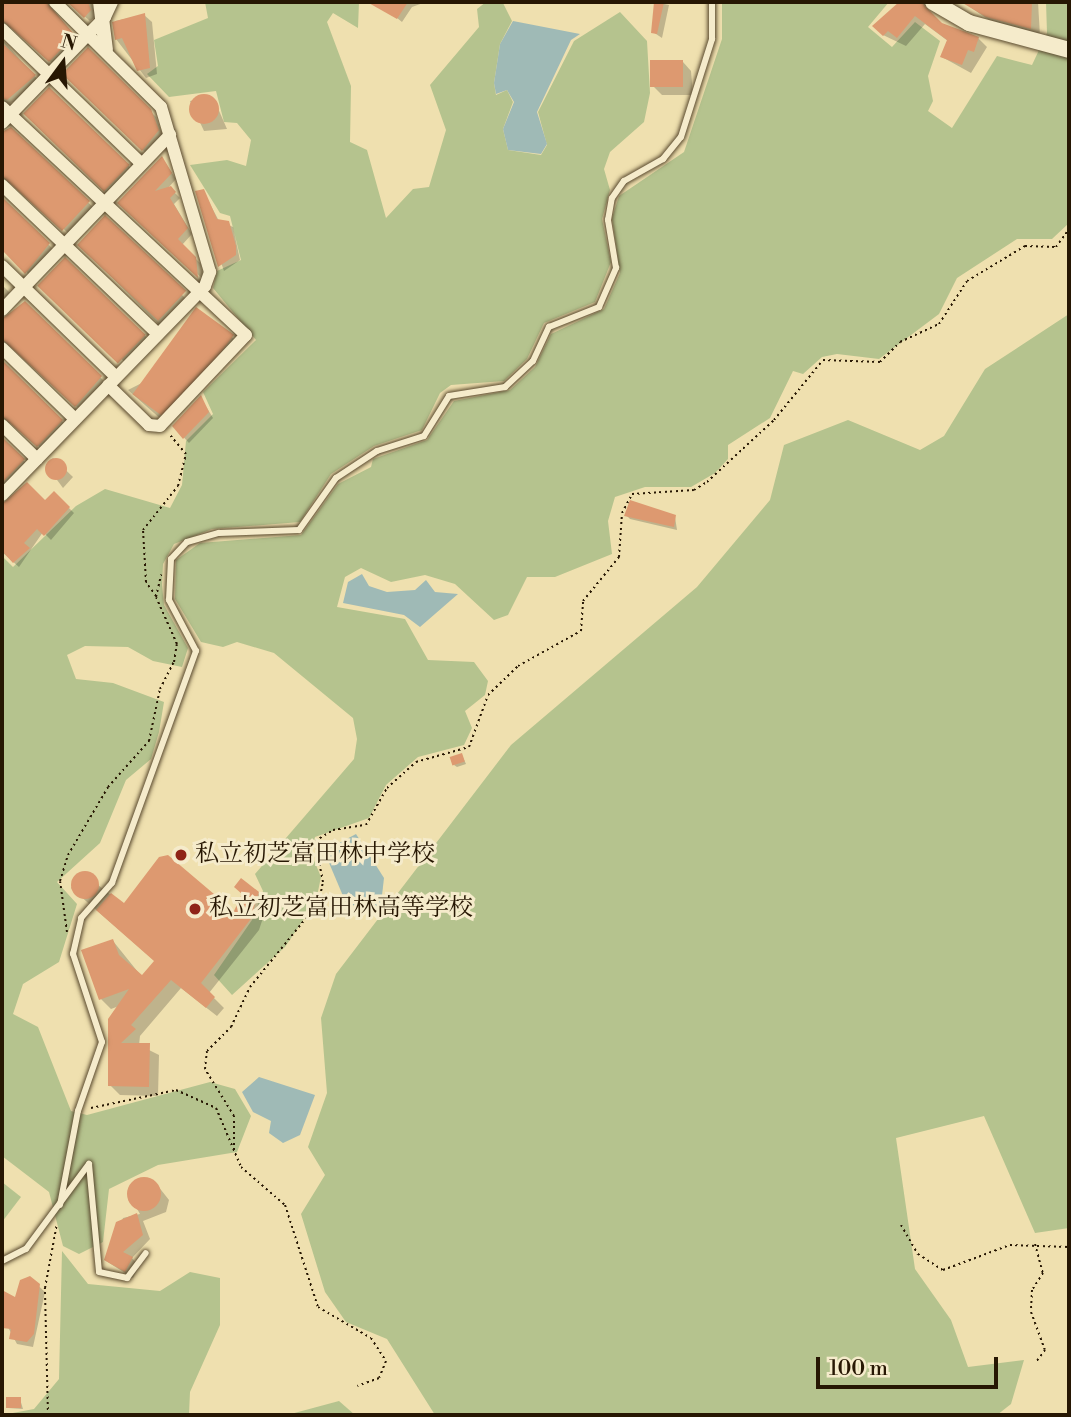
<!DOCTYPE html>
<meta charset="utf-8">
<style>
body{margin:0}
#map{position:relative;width:1071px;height:1417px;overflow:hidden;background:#efe0af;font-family:"Libre Bodoni","Noto Serif JP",serif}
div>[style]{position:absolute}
.green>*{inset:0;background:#b5c38e}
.water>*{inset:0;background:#9fbab6}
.shadow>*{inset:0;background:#0003;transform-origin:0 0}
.building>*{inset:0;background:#dd9970;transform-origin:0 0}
.round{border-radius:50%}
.path>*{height:2px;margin-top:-1px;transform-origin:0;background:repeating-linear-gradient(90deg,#271703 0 2px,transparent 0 5.5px)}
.roads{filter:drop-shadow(0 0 2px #59492e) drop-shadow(0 0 2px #59492e)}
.service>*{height:6px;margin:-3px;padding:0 3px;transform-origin:3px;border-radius:3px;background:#f5ebcb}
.minor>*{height:12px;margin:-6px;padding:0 6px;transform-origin:6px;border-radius:6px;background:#f5ebcb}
.tertiary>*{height:14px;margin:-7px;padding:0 7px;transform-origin:7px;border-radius:7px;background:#f5ebcb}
.secondary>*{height:16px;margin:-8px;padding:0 8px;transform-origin:8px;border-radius:8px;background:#f5ebcb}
.dots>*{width:19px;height:19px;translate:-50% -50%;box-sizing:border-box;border:4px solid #f5ebcb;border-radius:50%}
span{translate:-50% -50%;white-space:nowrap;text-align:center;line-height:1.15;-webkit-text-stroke:6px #f5ebcb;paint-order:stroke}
.poi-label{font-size:24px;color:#271703}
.left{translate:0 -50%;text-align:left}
.frame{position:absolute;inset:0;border:4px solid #271703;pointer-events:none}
.north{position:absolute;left:28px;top:28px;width:70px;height:70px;-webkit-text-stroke:5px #f5ebcb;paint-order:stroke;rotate:16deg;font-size:19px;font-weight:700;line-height:28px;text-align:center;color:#271703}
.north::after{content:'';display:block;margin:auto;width:24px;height:32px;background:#271703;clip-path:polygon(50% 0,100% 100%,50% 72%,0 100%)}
.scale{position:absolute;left:816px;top:1357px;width:182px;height:32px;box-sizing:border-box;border:4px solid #271703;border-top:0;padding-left:9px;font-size:21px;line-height:24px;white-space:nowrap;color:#271703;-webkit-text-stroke:5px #f5ebcb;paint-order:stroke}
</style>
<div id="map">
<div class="green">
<i style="clip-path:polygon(205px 2px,359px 2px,358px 28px,333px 13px,327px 22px,351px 86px,350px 142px,367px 150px,386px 218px,413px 189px,429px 187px,446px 130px,430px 85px,479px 27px,477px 9px,486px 2px,503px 3px,512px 21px,500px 44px,494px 83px,496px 95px,507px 90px,513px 102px,503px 129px,508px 150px,541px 155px,547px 145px,538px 112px,574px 41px,620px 12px,647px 41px,650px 93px,644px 122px,610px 152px,604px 169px,610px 190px,602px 219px,611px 262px,595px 302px,544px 323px,527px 359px,504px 381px,451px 385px,440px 393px,422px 430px,374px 446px,331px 474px,300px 522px,212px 529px,174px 544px,163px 564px,162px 585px,164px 605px,188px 648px,182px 667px,153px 661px,128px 647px,85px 646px,67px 655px,76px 679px,113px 683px,164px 702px,159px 732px,151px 759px,126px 780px,100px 843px,57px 882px,77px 904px,59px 962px,23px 984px,13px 1014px,38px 1027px,71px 1111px,87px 1115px,210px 1082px,235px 1089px,251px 1116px,237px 1152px,158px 1165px,109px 1189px,103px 1242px,79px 1254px,63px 1246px,49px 1192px,2px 1156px,2px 556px,13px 567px,76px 506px,105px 489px,170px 508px,182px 485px,186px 441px,213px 414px,203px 392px,256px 340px,213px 288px,217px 271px,241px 260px,230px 216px,220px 213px,190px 165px,227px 160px,246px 166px,251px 140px,237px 123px,224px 122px,216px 91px,169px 97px,147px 74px,158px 66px,154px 40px,208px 18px)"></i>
<i style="clip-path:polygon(722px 2px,889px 2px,868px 27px,892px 47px,915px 22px,940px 41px,928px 76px,933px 101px,928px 111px,952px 128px,997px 56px,1032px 65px,1047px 33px,1046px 2px,1069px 2px,1069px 223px,1052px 239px,1017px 239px,957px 278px,939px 314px,879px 359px,837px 354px,822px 357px,803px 374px,793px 371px,770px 418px,728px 445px,728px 459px,715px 473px,691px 487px,645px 487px,615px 497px,608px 521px,612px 554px,555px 577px,527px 577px,508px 615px,494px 620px,455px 584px,425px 575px,391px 582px,361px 568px,345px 577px,337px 607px,405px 619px,428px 660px,474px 662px,488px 681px,485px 695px,465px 711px,472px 728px,464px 745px,418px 757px,386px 785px,369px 818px,315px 837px,311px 853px,321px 877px,316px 901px,285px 947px,232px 995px,214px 975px,252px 920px,263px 891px,255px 874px,354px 759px,357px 739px,353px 718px,274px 653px,237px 642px,223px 647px,201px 642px,175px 599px,176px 560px,200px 543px,301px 535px,338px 484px,371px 467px,373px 459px,427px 440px,454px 401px,510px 390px,535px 367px,551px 334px,604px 309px,620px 273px,612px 218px,619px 196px,684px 152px,722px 39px)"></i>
<i style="clip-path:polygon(1069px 314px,1069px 1228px,1035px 1233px,984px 1116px,896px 1138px,915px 1269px,951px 1320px,968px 1367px,1024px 1360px,1011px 1404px,997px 1415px,435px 1415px,387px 1339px,346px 1322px,325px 1292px,301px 1214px,325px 1175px,308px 1147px,327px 1093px,321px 1018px,336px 974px,511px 745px,697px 587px,770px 500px,784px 445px,848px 420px,920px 450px,944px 436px,985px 369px)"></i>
<i style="clip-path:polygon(2px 1182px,21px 1197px,2px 1222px)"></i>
<i style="clip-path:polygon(62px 1251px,88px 1284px,160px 1291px,190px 1272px,220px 1278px,220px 1325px,190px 1392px,189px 1415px,2px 1415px,34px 1409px,59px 1379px)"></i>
<i style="clip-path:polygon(339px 1401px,355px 1415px,287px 1415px)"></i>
</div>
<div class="water">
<i style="clip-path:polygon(513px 21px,580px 34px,571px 40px,537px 112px,547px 144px,541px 154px,508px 150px,503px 129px,514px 102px,507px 90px,496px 94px,494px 83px,500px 44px)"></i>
<i style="clip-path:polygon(362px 574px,369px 586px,387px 592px,415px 590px,426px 580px,435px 592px,458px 594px,420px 627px,404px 615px,343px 603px,348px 582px)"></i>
<i style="clip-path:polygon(356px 834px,384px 878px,381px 904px,368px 910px,346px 903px,324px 851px)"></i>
<i style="clip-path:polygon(259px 1077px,315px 1095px,300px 1135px,283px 1143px,269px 1133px,271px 1121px,253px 1112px,242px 1092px)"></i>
</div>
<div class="shadow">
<i style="clip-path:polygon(2px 2px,57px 2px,50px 6px,79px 42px,55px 66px,14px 27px,2px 31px)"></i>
<i style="clip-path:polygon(68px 2px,91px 2px,96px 16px,90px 21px)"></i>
<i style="clip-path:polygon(387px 2px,426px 2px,412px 7px,402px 22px,386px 9px)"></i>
<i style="clip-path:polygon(655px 2px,669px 5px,662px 38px,653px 32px)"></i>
<i style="clip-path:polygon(898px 2px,930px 2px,925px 7px,941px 25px,978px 38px,987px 47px,971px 73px,942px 57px,948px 41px,925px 24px,906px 46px,883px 35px)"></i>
<i style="clip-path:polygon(963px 2px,1038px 2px,1040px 36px,996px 25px)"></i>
<i style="clip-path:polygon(144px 15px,152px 22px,157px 74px,146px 78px,116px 39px,115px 21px)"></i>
<i style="clip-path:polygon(2px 39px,40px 82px,24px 98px,2px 106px)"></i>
<i style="clip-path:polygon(88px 50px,156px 117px,163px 136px,148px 155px,64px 74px)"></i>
<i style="clip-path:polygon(683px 62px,691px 71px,693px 95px,662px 95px,653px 86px)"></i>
<i style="left:49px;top:89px;width:117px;height:35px;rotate:44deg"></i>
<i style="clip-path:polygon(213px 97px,227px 129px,204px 131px,190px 101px)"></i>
<i style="clip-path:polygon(10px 129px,94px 208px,69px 234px,15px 183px,2px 184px,2px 133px)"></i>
<i style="clip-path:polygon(162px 158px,176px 179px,169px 187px,180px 198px,174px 204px,192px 234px,182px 245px,201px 264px,203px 279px,120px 203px)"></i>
<i style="clip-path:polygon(203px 191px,219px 221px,233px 227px,240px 260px,224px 271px,197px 193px)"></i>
<i style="clip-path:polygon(2px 199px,54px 250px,31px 277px,2px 246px)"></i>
<i style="left:105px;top:218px;width:116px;height:37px;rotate:45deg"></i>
<i style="left:63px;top:262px;width:118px;height:33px;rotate:42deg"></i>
<i style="clip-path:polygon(2px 285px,13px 296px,2px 309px)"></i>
<i style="clip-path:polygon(25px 303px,106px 383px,81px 411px,15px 346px,2px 347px,2px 319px)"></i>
<i style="clip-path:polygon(232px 337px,237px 342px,163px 421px,128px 390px)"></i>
<i style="clip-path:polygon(2px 362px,67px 426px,43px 450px,14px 423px,2px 424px)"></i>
<i style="clip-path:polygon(201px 398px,213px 418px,189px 443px,177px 430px)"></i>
<i style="clip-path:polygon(2px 439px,28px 465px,2px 491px)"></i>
<i style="clip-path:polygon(53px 458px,73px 477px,63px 488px,46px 465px)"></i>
<i style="clip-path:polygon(27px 485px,45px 502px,54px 493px,74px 513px,51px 540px,43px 532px,19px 567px,2px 552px,2px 511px)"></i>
<i style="clip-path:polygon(626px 515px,675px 517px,677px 530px,630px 519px)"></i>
<i style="clip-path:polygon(462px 755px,466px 764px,457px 767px,454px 765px)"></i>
<i style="clip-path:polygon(81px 872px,124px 905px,235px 914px,258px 893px,268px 903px,259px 930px,209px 993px,224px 1008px,217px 1016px,181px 988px,140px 1036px,139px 1045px,159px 1055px,158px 1096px,120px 1095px,110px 1085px,119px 1006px,111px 1009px,101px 999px,83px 951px,113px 941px,142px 977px,156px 962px,71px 888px)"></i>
<i style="clip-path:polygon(154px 1181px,169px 1200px,166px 1212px,143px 1221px,150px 1239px,132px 1258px,139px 1266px,133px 1278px,106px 1261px,123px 1218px,140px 1214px,129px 1195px,132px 1185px)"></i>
<i style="clip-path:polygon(30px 1278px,45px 1292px,33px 1347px,17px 1344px,2px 1316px,2px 1292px,17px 1299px)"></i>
<i style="clip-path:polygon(20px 1399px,23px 1409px,8px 1408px)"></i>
</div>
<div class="building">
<i style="clip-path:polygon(2px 2px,46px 2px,75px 35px,49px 62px,2px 20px)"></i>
<i style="clip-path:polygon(88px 2px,91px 10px,84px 18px,67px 2px)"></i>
<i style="clip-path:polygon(367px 2px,408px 2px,397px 19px)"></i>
<i style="clip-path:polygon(654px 2px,664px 2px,657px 34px,651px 33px)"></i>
<i style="clip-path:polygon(899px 2px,921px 2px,942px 23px,979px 37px,974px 52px,968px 50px,962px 65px,940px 57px,947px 40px,915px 16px,897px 38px,888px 31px,883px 36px,872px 26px)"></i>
<i style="clip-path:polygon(961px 2px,1032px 2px,1031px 29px,986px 17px)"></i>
<i style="clip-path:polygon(145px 13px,150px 68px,137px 71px,122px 38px,115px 40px,112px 22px)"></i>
<i style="clip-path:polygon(2px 43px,36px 75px,7px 100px,2px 98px)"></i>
<i style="clip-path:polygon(88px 47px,151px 109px,159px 130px,142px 151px,62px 74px)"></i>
<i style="left:650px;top:60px;width:33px;height:27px"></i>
<i style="left:49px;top:87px;width:112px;height:37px;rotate:44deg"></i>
<i class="round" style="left:189px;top:94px;width:30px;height:30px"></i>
<i style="clip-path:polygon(11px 127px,90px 201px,62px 231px,2px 176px,2px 132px)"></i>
<i style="clip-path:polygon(162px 156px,172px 173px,155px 191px,171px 186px,176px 192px,170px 198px,188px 228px,178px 239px,196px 257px,198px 278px,117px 203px)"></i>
<i style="clip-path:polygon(204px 189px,217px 219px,229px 221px,236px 246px,236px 255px,218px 267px,195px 191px)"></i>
<i style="clip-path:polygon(2px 197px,50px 243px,25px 274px,2px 250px)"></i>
<i style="left:105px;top:215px;width:111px;height:41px;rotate:43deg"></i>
<i style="left:65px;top:257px;width:112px;height:40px;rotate:44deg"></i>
<i style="clip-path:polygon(25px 301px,102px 376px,75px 407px,2px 339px,2px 319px)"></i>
<i style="left:196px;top:307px;width:47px;height:108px;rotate:36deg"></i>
<i style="clip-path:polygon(2px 360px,63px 420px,37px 447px,2px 416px)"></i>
<i style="clip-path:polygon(201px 395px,209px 412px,183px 439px,172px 426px)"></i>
<i style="clip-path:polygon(2px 437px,25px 459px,2px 483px)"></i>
<i class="round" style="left:45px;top:458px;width:22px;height:22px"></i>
<i style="clip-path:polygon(27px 482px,45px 500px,54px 491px,70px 507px,44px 536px,37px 529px,24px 543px,30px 548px,13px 563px,2px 551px,2px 504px)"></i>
<i style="clip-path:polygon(630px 500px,676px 515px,674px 527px,624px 516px)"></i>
<i style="left:462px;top:753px;width:9px;height:13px;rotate:72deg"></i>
<i style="clip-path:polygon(168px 855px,234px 911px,242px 894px,234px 887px,241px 878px,259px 892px,250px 920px,201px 983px,215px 997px,206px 1008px,171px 980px,131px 1025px,136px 1029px,121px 1043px,150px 1043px,149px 1087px,108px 1086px,108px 1019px,129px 989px,99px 1000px,81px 950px,113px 939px,119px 955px,142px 975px,154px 961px,96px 910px,111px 893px,124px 903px,159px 857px)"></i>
<i class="round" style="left:71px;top:871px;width:28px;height:28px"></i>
<i class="round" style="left:127px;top:1177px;width:34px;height:34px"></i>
<i style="clip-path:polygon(137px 1213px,143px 1235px,123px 1252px,133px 1257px,125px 1272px,104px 1260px,116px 1222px)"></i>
<i style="clip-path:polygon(30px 1276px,40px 1284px,34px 1334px,27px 1342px,9px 1339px,11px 1329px,2px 1328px,2px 1290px,15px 1297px,20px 1280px)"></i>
<i style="left:21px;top:1397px;width:11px;height:15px;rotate:90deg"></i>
</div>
<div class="path">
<i style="left:156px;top:596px;width:17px;rotate:-126deg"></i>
<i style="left:146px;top:582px;width:52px;rotate:-93.3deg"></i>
<i style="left:143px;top:530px;width:56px;rotate:-51.5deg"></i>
<i style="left:178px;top:486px;width:33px;rotate:-76deg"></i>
<i style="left:186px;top:454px;width:26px;rotate:-130deg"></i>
<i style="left:67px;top:932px;width:51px;rotate:-97.8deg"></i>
<i style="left:60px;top:881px;width:27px;rotate:-73deg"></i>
<i style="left:68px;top:855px;width:79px;rotate:-59.5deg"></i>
<i style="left:108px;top:787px;width:62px;rotate:-48.3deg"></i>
<i style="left:149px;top:741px;width:53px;rotate:-78.1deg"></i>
<i style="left:160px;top:689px;width:30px;rotate:-63deg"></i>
<i style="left:174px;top:662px;width:18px;rotate:-81deg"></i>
<i style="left:177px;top:644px;width:51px;rotate:-114.1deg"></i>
<i style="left:156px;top:597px;width:23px;rotate:-77deg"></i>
<i style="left:91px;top:1108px;width:87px;rotate:-12deg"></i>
<i style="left:176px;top:1090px;width:44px;rotate:24.2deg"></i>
<i style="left:216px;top:1108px;width:64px;rotate:67deg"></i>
<i style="left:241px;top:1167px;width:58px;rotate:40.8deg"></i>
<i style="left:285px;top:1205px;width:107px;rotate:72.1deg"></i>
<i style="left:318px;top:1307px;width:61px;rotate:30.3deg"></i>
<i style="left:371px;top:1338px;width:27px;rotate:57deg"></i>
<i style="left:386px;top:1361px;width:18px;rotate:112deg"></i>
<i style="left:379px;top:1378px;width:23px;rotate:160deg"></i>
<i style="left:234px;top:1150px;width:34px;rotate:-90deg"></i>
<i style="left:234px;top:1116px;width:55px;rotate:-121.7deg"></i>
<i style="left:205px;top:1069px;width:18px;rotate:-84deg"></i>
<i style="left:207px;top:1051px;width:34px;rotate:-45deg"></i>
<i style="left:231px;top:1027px;width:44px;rotate:-64.6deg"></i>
<i style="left:250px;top:987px;width:109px;rotate:-50.9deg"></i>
<i style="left:319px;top:902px;width:20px;rotate:-79deg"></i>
<i style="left:323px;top:882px;width:42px;rotate:-101deg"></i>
<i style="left:315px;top:841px;width:21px;rotate:-31deg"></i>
<i style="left:333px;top:830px;width:33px;rotate:-9deg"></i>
<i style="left:366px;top:825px;width:43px;rotate:-60.4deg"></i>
<i style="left:387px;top:788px;width:39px;rotate:-42deg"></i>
<i style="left:416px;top:762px;width:55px;rotate:-15.8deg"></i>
<i style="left:469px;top:747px;width:55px;rotate:-69.9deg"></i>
<i style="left:488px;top:695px;width:42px;rotate:-44deg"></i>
<i style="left:518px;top:666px;width:72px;rotate:-29.1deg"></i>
<i style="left:581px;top:631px;width:30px;rotate:-86deg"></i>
<i style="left:583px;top:601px;width:57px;rotate:-50.7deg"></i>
<i style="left:619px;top:557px;width:44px;rotate:-86.1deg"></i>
<i style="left:622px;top:513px;width:21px;rotate:-62deg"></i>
<i style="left:632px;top:494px;width:62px;rotate:-3.7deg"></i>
<i style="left:694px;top:490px;width:15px;rotate:-32deg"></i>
<i style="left:707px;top:482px;width:91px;rotate:-42.8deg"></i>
<i style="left:774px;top:420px;width:77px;rotate:-50.8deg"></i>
<i style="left:823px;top:360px;width:57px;rotate:2deg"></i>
<i style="left:880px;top:362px;width:28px;rotate:-45deg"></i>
<i style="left:900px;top:342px;width:43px;rotate:-24.8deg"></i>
<i style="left:939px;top:324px;width:51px;rotate:-56.9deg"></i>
<i style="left:967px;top:281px;width:68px;rotate:-31.1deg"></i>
<i style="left:1025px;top:246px;width:31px;rotate:2deg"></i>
<i style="left:1056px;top:247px;width:22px;rotate:-54deg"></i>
<i style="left:901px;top:1225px;width:34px;rotate:60deg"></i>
<i style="left:918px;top:1254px;width:30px;rotate:33deg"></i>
<i style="left:943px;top:1270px;width:72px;rotate:-20.5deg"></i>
<i style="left:1010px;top:1245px;width:59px;rotate:1.9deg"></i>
<i style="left:1035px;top:1244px;width:30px;rotate:75deg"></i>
<i style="left:1043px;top:1273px;width:20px;rotate:123deg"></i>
<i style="left:1032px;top:1290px;width:22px;rotate:93deg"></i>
<i style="left:1031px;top:1312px;width:40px;rotate:69.8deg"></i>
<i style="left:1045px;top:1350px;width:15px;rotate:127deg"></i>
<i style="left:48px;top:1415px;width:127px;rotate:-91.4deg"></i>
<i style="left:45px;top:1288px;width:66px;rotate:-79.5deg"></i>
</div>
<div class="roads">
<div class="service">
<i style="left:60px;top:1205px;width:96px;rotate:-79.2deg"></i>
<i style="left:78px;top:1111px;width:73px;rotate:-70.8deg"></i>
<i style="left:102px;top:1042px;width:93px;rotate:-108.2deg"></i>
<i style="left:73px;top:954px;width:37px;rotate:-77deg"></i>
<i style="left:81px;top:918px;width:47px;rotate:-48.5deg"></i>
<i style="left:112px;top:883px;width:247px;rotate:-70.1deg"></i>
<i style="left:196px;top:651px;width:58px;rotate:-117.9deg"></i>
<i style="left:169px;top:600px;width:41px;rotate:-87.2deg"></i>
<i style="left:171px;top:559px;width:23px;rotate:-47deg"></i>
<i style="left:187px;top:542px;width:33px;rotate:-16deg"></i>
<i style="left:219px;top:533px;width:80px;rotate:-2.1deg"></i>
<i style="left:299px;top:530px;width:64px;rotate:-54.6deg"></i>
<i style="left:336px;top:478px;width:49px;rotate:-33.4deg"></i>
<i style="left:377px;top:451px;width:49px;rotate:-17.7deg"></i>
<i style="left:424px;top:436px;width:47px;rotate:-58deg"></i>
<i style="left:449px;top:396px;width:57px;rotate:-9.1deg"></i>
<i style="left:505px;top:387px;width:38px;rotate:-43deg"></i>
<i style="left:533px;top:361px;width:38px;rotate:-65deg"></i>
<i style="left:549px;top:327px;width:54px;rotate:-21.8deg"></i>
<i style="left:599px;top:307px;width:43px;rotate:-66.4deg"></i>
<i style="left:616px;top:268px;width:49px;rotate:-99.5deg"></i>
<i style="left:608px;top:220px;width:22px;rotate:-80deg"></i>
<i style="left:612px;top:198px;width:21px;rotate:-55deg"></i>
<i style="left:624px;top:181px;width:45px;rotate:-29.4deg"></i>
<i style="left:663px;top:159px;width:28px;rotate:-51deg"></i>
<i style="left:681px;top:137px;width:103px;rotate:-72.4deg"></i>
<i style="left:712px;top:39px;width:37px;rotate:-90deg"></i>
<i style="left:2px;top:1261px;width:27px;rotate:-27deg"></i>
<i style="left:26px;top:1249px;width:106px;rotate:-53.5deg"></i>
<i style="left:89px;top:1164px;width:108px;rotate:84.7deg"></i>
<i style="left:99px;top:1272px;width:29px;rotate:12deg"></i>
<i style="left:127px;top:1278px;width:31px;rotate:-53deg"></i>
</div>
<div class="minor">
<i style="left:2px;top:29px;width:194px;rotate:44deg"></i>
<i style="left:2px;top:107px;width:334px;rotate:43.1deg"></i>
<i style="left:246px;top:335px;width:125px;rotate:133.4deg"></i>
<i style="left:160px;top:426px;width:11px;rotate:-175deg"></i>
<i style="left:149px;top:425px;width:57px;rotate:-135.7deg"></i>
<i style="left:2px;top:123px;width:148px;rotate:-45.8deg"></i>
<i style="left:105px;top:17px;width:17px;rotate:-65deg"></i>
<i style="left:2px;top:185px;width:214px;rotate:43.7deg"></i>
<i style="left:2px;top:266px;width:159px;rotate:44.2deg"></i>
<i style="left:2px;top:310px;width:243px;rotate:-46.2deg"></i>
<i style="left:2px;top:348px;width:102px;rotate:44.2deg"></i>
<i style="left:2px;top:425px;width:49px;rotate:44.2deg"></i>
<i style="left:2px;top:495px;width:291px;rotate:-45.8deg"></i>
<i style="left:205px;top:286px;width:15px;rotate:-70deg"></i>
<i style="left:210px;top:272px;width:172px;rotate:-106.5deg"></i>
<i style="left:161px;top:107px;width:149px;rotate:-135.3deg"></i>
</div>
<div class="tertiary">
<i style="left:100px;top:2px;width:48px;rotate:82.9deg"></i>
</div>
<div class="secondary">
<i style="left:933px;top:2px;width:42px;rotate:30.3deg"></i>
<i style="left:969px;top:23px;width:104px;rotate:15.1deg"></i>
</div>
</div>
<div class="dots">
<i style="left:181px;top:855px;background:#8f2418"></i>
<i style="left:195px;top:909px;background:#8f2418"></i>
</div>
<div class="poi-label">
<span class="left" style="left:195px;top:855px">私立初芝富田林中学校</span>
<span class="left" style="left:209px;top:909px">私立初芝富田林高等学校</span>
</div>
<div class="frame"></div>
<div class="north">N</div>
<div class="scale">100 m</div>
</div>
